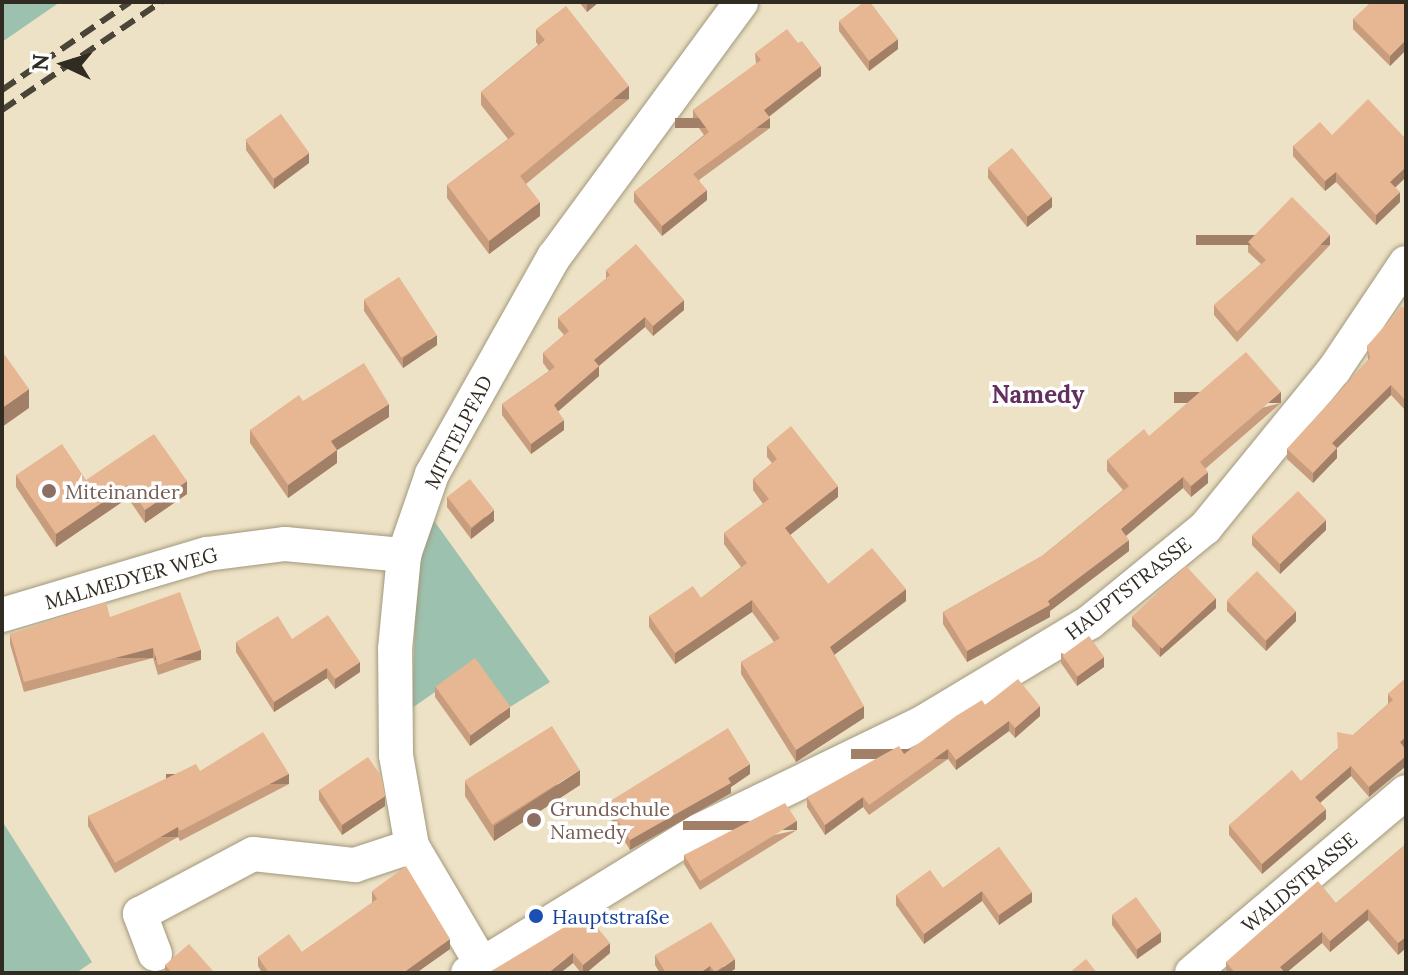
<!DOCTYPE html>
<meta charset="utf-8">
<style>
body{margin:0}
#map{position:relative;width:1408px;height:975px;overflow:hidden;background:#ede2c5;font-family:Lora,serif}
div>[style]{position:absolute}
.green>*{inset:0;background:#9cc1ae}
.roads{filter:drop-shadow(0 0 2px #a2987d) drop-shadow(0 0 2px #a2987d)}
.minor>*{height:34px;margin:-17px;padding:0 17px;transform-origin:17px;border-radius:17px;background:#fff}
.rail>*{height:6px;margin-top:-3px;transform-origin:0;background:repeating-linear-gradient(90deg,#4a4538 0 16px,transparent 0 24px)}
.wall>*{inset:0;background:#c79d7e}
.shaded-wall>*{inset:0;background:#a27f67;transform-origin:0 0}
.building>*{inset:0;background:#e7b693;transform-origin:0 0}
.dots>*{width:22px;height:22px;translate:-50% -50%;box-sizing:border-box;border:4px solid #fff;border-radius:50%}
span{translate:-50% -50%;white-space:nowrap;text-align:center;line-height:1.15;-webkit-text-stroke:7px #fff;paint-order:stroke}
.street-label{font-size:20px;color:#302c21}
.education-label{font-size:20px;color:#785e54}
.left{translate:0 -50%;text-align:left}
.transit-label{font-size:20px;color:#164399}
.quarter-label{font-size:24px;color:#632f5f;font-weight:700}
.frame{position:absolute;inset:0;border:4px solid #302c21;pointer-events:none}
.north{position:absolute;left:24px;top:24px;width:80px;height:80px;-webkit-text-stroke:6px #fff;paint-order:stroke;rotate:274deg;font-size:22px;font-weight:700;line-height:32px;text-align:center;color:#302c21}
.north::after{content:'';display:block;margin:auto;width:28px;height:36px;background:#302c21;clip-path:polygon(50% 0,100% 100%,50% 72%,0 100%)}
</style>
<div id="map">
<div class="green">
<i style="clip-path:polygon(2px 2px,60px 2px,2px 42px)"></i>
<i style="clip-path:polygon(432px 518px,550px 682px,510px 707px,477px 663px,412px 708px,417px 567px)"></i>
<i style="clip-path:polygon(2px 821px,92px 962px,76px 973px,2px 973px)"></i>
</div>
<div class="roads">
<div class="minor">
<i style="left:2px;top:615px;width:214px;rotate:-16.6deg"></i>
<i style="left:207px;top:554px;width:79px;rotate:-7.3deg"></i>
<i style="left:285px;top:544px;width:120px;rotate:5.3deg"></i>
<i style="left:155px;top:954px;width:43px;rotate:-110.6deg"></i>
<i style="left:140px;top:914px;width:128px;rotate:-28deg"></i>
<i style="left:253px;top:854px;width:103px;rotate:6.2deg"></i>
<i style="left:355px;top:865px;width:60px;rotate:-18.4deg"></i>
<i style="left:481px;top:963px;width:136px;rotate:-120.5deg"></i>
<i style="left:412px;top:846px;width:92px;rotate:-100deg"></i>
<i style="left:396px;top:755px;width:106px;rotate:-90.5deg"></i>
<i style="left:395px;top:649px;width:94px;rotate:-84.5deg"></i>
<i style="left:404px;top:555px;width:86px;rotate:-70.9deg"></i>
<i style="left:432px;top:474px;width:249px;rotate:-60.7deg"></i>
<i style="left:554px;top:257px;width:316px;rotate:-53.7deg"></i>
<i style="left:468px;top:973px;width:271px;rotate:-31.6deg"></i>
<i style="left:699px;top:831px;width:248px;rotate:-25.8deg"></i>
<i style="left:922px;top:723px;width:196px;rotate:-31deg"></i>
<i style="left:1090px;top:622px;width:149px;rotate:-39.3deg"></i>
<i style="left:1205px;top:528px;width:204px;rotate:-50.8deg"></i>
<i style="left:1334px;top:370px;width:129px;rotate:-56.1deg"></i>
<i style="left:1192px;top:973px;width:280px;rotate:-40.2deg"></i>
</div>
</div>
<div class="rail">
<i style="left:2px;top:90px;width:155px;rotate:-34.5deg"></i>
<i style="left:2px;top:110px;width:192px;rotate:-34.2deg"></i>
</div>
<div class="wall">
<i style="clip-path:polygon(579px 2px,599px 2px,587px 12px)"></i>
<i style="clip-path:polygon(1406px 4px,1406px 50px,1390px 66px,1353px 29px,1353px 19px)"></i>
<i style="clip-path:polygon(839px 21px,898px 49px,869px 71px,839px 31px)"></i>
<i style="clip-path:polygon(536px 29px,629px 99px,526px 184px,540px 216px,489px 254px,447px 198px,447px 185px,508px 139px,481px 105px,481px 92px,538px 45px,536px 42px)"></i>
<i style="clip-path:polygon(755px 53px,821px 76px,769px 117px,770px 128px,699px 180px,707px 200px,662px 236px,634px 202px,634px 192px,704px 135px,693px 120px,693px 110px,756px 64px)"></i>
<i style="clip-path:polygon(1332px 135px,1406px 139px,1406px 177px,1395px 188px,1400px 202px,1376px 225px,1336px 182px,1325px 191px,1293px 156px,1293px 146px)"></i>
<i style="clip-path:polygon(246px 140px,309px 163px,274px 189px,246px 150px)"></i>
<i style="clip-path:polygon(988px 168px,1052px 207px,1027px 227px,988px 178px)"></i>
<i style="clip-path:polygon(1248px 242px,1330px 245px,1237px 342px,1214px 315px,1214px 305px,1261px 264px,1248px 252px)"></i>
<i style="clip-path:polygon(606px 270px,684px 310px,653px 336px,645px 327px,599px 366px,599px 376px,558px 411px,564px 430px,531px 454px,502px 415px,502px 404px,549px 371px,543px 363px,543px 353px,564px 335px,558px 328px,558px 318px,606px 279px)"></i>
<i style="clip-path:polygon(364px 300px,437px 345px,403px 368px,364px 311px)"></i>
<i style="clip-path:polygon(1406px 310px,1406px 411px,1391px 395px,1337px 448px,1337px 458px,1313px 483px,1287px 459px,1287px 449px,1368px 360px,1367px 346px)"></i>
<i style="clip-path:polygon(303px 401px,389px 417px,337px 450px,337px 463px,288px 498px,250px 443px,250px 430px)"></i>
<i style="clip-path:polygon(1281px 403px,1205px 469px,1208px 483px,1191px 497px,1183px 488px,1126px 536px,1129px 551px,1050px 611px,1050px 617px,967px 662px,943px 624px,943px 612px,1042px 556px,1123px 490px,1107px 471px,1107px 460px,1149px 436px)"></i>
<i style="clip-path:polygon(767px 446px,838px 497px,790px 535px,828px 584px,906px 601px,834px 655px,864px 718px,796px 762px,741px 674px,741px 662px,774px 642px,752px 612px,675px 664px,649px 627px,649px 616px,701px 598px,741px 567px,724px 544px,724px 533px,763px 504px,753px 490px,753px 479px,772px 463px,767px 457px)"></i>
<i style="clip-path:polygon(16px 475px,86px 480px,187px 494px,145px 523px,128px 498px,56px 547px,16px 487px)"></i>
<i style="clip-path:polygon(447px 497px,494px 521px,471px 539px,447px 507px)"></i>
<i style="clip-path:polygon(1326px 530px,1280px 574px,1252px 545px,1252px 535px)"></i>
<i style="clip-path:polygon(1227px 601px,1296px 621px,1266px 651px,1227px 611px)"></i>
<i style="clip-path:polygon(1216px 608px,1160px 657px,1132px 626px,1132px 616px)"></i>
<i style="clip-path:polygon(110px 617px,201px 660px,158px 675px,153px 658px,24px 692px,10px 644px,10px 634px)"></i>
<i style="clip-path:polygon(292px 639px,360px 672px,335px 689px,327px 678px,274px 712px,236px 652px,236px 642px)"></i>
<i style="clip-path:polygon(1061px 653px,1104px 667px,1077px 686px,1061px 663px)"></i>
<i style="clip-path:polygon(1406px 678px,1405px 748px,1406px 750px,1406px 766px,1369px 797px,1351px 776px,1320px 803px,1326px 819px,1262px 874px,1229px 835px,1229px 825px,1301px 781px,1388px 704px,1388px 694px)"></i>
<i style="clip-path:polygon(435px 687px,510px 717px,470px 746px,435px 697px)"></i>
<i style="clip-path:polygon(985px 705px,1040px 716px,1015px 738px,1009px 731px,956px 770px,948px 759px,869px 815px,863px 807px,825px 835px,807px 807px,807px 797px,904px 754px)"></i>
<i style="clip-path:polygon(200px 771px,289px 784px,180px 841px,178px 837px,115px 873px,88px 826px,88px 816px)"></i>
<i style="clip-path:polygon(750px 774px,731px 787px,731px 793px,630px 850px,607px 813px,607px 803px)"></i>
<i style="clip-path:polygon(465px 782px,580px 785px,494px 841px,465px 796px)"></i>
<i style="clip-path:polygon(319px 790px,385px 806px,342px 835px,319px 800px)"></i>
<i style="clip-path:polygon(797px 830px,700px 890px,684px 864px,684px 855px)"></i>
<i style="clip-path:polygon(1406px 844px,1406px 948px,1398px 955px,1368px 920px,1330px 952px,1322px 943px,1286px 973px,1226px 973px,1226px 962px,1336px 903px)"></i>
<i style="clip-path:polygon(999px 847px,1032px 902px,999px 925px,982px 901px,924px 944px,896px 905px,896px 895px,943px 888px)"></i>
<i style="clip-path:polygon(372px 891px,450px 949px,416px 973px,262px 973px,258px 966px,258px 957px,302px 952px,372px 903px)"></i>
<i style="clip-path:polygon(586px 914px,610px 953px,586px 973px,581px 973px,573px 963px,560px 973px)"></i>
<i style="clip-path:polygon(1112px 915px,1161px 942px,1137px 959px,1112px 925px)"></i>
<i style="clip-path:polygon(655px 955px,735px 969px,728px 973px,660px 973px,655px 965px)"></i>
<i style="clip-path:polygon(165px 965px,213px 973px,165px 973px)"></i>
</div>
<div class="shaded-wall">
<i style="clip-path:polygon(587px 2px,599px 2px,587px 12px)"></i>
<i style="clip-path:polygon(898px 39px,898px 49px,869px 71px,869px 61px)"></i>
<i style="clip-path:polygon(1406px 40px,1406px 50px,1390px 66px,1390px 56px)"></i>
<i style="clip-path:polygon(821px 66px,821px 76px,764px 120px,764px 110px)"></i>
<i style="left:629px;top:86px;width:13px;height:141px;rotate:90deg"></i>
<i style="left:770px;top:118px;width:10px;height:95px;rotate:90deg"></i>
<i style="clip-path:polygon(309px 153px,309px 163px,274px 189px,274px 179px)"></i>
<i style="clip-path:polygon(1406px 167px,1406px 177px,1390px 192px,1390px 182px)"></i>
<i style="clip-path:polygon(1336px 172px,1336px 182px,1325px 191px,1325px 181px)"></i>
<i style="clip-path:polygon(707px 190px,707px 200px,662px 236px,662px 226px)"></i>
<i style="clip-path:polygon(1400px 192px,1400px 202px,1376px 225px,1376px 215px)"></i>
<i style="clip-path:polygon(1052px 197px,1052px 207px,1027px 227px,1027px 217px)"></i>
<i style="clip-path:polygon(540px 202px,540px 216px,489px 254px,489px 241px)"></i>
<i style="left:1330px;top:235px;width:10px;height:134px;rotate:90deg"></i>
<i style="clip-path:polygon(684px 300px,684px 310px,653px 336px,653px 326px)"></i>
<i style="clip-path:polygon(645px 317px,645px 327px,594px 370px,594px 360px)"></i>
<i style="clip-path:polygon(437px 335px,437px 345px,403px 368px,403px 358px)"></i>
<i style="clip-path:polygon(599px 366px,599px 376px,554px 415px,554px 405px)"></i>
<i style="clip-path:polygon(1391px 385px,1391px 395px,1337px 448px,1337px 458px,1313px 483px,1313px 473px,1332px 443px)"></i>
<i style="clip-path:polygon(29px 389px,29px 408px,2px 427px,2px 408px)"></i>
<i style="left:1281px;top:392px;width:11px;height:107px;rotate:90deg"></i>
<i style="clip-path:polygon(389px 404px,389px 417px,331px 454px,331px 441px)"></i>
<i style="clip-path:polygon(564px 420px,564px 430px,531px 454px,531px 444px)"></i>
<i style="clip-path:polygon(337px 450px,337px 463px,288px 498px,288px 485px)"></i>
<i style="clip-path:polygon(1208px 472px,1208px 483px,1191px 497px,1191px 486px)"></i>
<i style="clip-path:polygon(1183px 477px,1183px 488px,1121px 540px,1121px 529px)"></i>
<i style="clip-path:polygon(187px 481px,187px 494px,145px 523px,145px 510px)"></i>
<i style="clip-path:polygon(128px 485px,128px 498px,56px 547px,56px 534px)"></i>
<i style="clip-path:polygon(838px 486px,838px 497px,785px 539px,785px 528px)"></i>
<i style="clip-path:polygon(494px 510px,494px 521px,471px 539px,471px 529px)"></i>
<i style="clip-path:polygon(1326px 520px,1326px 530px,1280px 574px,1280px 564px)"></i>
<i style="clip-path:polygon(1129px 540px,1129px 551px,1050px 611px,1050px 617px,967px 662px,967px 651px,1048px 601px)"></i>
<i style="clip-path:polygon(906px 589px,906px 601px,830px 658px,830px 647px)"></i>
<i style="clip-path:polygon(1216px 598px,1216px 608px,1160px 657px,1160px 647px)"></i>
<i style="clip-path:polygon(752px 600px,752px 612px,675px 664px,675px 653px)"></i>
<i style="clip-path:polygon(1296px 611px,1296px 621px,1266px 651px,1266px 641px)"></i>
<i style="left:153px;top:648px;width:10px;height:133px;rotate:90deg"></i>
<i style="left:201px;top:650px;width:10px;height:46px;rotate:90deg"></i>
<i style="clip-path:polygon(1104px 657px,1104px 667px,1077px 686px,1077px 676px)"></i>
<i style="clip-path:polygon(360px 662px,360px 672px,335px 689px,335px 679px)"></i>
<i style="clip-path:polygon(327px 668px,327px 678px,274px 712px,274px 702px)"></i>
<i style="clip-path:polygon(864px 706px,864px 718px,796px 762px,796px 750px)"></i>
<i style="clip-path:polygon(1040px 706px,1040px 716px,1015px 738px,1015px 728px)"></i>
<i style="clip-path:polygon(510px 707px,510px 717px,470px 746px,470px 736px)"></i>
<i style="clip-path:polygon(1009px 721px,1009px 731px,956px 770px,956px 760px)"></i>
<i style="clip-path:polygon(1406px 737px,1406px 747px,1400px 752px,1400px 742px)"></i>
<i style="left:948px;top:749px;width:10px;height:97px;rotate:90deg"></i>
<i style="clip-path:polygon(1406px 756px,1406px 766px,1369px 797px,1369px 787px)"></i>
<i style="clip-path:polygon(750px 764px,750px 774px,731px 787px,731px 793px,630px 850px,630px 840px)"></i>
<i style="clip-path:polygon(1351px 766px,1351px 776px,1315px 807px,1315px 797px)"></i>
<i style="clip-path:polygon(580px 770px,580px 785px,494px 841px,494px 826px)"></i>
<i style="left:289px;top:774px;width:10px;height:123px;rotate:90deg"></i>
<i style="clip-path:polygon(385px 796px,385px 806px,342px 835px,342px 825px)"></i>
<i style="clip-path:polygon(863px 797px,863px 807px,825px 835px,825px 825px)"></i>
<i style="clip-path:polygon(1326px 809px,1326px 819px,1262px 874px,1262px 864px)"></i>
<i style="left:797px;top:821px;width:9px;height:114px;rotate:90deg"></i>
<i style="left:178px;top:827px;width:10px;height:73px;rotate:90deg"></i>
<i style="clip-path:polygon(982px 891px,982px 901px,924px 944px,924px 934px)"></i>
<i style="clip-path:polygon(1032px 892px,1032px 902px,999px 925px,999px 915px)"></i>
<i style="clip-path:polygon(1368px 909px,1368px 920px,1330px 952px,1330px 941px)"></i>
<i style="clip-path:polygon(1161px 932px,1161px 942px,1137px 959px,1137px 949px)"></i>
<i style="clip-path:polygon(1322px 932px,1322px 943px,1286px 973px,1280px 973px,1280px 967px)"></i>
<i style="clip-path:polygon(1406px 937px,1406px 948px,1398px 955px,1398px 943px)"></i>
<i style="clip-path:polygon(450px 939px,450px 949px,416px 973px,403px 973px)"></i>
<i style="clip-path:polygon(610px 943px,610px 953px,586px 973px,583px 973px,583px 965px)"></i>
<i style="clip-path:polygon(573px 953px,573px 963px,560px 973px,548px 973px)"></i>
<i style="clip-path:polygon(735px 959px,735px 969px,728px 973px,715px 973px)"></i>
<i style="clip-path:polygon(710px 966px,710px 973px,700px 973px)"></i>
</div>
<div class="building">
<i style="clip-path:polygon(864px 2px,870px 2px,898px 39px,869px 61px,839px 21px)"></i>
<i style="clip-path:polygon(1371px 2px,1404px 2px,1406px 4px,1406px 40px,1390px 56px,1353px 19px)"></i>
<i style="clip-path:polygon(566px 6px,629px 86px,520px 176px,540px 202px,489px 241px,447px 185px,515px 134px,481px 92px,545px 40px,536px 29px)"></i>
<i style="clip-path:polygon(787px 29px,798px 43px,802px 41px,821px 66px,764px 110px,770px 118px,693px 174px,707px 190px,662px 226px,634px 192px,709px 132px,693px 110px,761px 60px,755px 53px)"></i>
<i style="clip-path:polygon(1368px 99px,1406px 139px,1406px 167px,1390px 182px,1400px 192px,1376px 215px,1336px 172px,1325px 181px,1293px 146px,1320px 122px,1332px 135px)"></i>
<i style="left:281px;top:114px;width:48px;height:44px;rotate:54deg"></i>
<i style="left:1012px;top:148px;width:63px;height:31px;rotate:51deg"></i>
<i style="clip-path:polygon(1292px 197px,1330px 235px,1237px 332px,1214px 305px,1266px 260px,1248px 242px)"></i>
<i style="clip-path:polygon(636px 244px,684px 300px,653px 326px,645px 317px,594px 360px,599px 366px,554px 405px,564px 420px,531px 444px,502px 404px,555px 367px,543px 353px,569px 331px,558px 318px,610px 275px,606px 270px)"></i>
<i style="left:399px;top:277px;width:69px;height:42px;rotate:57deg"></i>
<i style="clip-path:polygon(1402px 306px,1406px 310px,1406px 401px,1391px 385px,1332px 443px,1337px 448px,1313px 473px,1287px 449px,1370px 358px,1367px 346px)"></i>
<i style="clip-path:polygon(2px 351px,29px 389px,2px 408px)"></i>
<i style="clip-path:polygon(1246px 352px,1281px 392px,1200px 462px,1208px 472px,1191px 486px,1183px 477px,1121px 529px,1129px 540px,1048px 601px,1050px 605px,967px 651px,943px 612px,1042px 556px,1129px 486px,1107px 460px,1144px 429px,1149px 436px)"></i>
<i style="clip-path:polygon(364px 363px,389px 404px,331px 441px,337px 450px,288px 485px,250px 430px,299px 395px,303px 401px)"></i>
<i style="clip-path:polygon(791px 426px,838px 486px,785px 528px,828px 584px,872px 548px,906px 589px,830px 647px,864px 706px,796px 750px,741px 662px,780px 638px,752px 600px,675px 653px,649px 616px,693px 586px,701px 598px,747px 563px,724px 533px,769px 499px,753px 479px,777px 459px,767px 446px)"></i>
<i style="clip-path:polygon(154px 434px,187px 481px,145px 510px,128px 485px,56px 534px,16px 475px,62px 444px,86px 480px)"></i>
<i style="left:470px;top:479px;width:39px;height:29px;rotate:52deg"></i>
<i style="left:1298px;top:491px;width:40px;height:64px;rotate:46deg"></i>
<i style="left:1186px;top:566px;width:44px;height:74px;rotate:47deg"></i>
<i style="left:1257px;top:571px;width:56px;height:42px;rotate:46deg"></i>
<i style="clip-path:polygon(180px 592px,201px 650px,158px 665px,153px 648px,24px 682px,10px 634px,106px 602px,110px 617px)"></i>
<i style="clip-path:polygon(328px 615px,360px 662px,335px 679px,327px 668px,274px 702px,236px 642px,278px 616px,292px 639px)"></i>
<i style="left:1089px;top:636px;width:26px;height:33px;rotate:54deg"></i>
<i style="left:475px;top:658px;width:60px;height:49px;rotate:54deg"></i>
<i style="clip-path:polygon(1406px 678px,1406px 737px,1400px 742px,1406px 750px,1406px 756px,1369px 787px,1351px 766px,1315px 797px,1326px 809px,1262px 864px,1229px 825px,1292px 770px,1301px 781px,1338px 749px,1337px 732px,1353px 735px,1393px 700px,1388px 694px)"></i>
<i style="clip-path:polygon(1018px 679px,1040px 706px,1015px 728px,1009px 721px,956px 760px,948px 749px,869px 805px,863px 797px,825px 825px,807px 797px,899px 746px,904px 754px,956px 716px,982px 700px,985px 705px)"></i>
<i style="left:552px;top:726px;width:52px;height:103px;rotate:58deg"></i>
<i style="clip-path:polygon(728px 728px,750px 764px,728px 778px,731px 783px,630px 840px,607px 803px)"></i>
<i style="clip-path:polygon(263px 732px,289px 774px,180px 831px,178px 827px,115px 863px,88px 816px,196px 764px,200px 771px)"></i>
<i style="clip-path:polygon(368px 757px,381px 776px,385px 796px,342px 825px,319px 790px)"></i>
<i style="clip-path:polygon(785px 803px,797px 821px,700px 881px,684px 855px)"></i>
<i style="clip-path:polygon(1406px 844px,1406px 877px,1404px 879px,1406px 882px,1406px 937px,1398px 943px,1368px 909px,1330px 941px,1322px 932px,1280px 967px,1285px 973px,1235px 973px,1226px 962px,1318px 881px,1336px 903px)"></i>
<i style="clip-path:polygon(999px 847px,1032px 892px,999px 915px,982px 891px,924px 934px,896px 895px,930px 870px,943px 888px)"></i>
<i style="clip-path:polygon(406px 866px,450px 939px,403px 973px,269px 973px,258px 957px,289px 934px,302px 952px,377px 899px,372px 891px)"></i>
<i style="left:1136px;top:897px;width:43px;height:30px;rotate:54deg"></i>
<i style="clip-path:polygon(586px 914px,610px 943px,583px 965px,573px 953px,548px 973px,488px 973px)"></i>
<i style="clip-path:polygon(711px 922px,735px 959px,715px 972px,710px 966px,700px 973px,666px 973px,655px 955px)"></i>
<i style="clip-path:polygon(189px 944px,213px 971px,210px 973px,172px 973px,165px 965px)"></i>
<i style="clip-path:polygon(1086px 959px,1097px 973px,1069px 973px)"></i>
</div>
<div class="dots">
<i style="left:49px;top:491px;background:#8d6e63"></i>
<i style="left:534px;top:820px;background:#8d6e63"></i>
<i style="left:536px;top:916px;background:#1a4fb4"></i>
</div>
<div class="street-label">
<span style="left:458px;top:432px;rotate:-63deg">MITTELPFAD</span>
<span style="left:131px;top:578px;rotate:-16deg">MALMEDYER WEG</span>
<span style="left:1128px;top:588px;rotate:-38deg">HAUPTSTRASSE</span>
<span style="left:1299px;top:882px;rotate:-40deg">WALDSTRASSE</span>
</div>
<div class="education-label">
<span class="left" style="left:65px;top:491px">Miteinander</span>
<span class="left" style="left:550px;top:820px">Grundschule<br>Namedy</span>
</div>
<div class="transit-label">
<span class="left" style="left:552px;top:916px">Hauptstraße</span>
</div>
<div class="quarter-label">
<span style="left:1038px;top:395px">Namedy</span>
</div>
<div class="frame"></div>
<div class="north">N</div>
</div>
